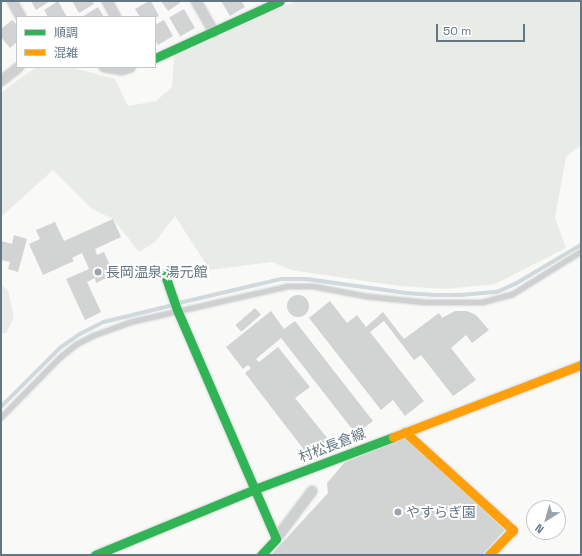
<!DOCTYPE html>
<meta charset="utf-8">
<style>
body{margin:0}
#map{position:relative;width:582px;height:556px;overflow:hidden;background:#f9f9f8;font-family:"Space Grotesk","Noto Sans JP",sans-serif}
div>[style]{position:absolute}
.green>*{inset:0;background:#e9ece6}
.stream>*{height:3.5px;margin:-1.75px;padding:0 1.75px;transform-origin:1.75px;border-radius:1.75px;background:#d0d9db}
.building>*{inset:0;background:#d2d4d4;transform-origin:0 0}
.round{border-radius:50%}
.roads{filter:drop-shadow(0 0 1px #d5d7d7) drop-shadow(0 0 1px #d5d7d7)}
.lane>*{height:5px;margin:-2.5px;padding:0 2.5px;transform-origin:2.5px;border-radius:2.5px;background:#ced0d1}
.street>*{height:10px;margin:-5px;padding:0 5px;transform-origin:5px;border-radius:5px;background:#ced0d1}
.fast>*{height:9px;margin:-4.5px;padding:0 4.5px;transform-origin:4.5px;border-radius:4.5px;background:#30b455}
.slow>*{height:9px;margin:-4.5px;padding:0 4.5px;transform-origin:4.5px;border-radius:4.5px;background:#ff9f0a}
.dots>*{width:11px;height:11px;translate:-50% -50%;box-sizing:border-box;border:2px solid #fff;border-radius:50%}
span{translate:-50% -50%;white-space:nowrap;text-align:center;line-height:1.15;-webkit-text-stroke:4px #fff;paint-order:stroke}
.poi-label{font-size:14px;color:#637783}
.left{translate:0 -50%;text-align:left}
.street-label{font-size:14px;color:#637783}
.frame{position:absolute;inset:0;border:2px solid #637783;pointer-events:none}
.legend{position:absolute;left:16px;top:16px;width:140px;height:52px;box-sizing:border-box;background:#fff;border:1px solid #c1c9cd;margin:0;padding:5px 7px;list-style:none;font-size:12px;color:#637783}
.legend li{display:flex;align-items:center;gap:8px;height:20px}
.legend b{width:20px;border:1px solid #c1c9cd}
.north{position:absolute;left:526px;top:500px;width:40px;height:40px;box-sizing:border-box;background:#fff;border:1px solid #c1c9cd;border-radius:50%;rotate:217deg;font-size:11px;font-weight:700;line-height:16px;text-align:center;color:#637783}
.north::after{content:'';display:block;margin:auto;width:14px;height:18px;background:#98a4ac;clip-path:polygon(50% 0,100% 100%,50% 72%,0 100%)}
.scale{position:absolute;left:436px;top:24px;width:89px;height:18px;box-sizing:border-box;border:2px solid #637783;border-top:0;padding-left:5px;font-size:12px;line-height:14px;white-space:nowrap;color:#637783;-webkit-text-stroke:3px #fff;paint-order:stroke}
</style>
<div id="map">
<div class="green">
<i style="clip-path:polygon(296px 1px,581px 1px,581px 145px,566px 157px,555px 218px,566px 248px,495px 284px,446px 289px,399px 286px,291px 270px,272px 262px,210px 270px,175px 216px,155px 242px,139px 252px,113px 219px,92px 209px,53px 170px,1px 217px,1px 93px,23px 76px,37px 67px,70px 67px,115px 79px,128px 106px,156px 101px,172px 87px,174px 57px)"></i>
<i style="clip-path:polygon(1px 285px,8px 290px,14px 318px,6px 333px,1px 333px)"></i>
</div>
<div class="stream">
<i style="left:179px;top:303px;width:105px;rotate:-13.2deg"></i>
<i style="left:281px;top:279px;width:26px"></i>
<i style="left:307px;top:279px;width:100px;rotate:8deg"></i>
<i style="left:406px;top:293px;width:28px;rotate:4deg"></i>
<i style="left:434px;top:295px;width:27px"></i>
<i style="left:461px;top:295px;width:36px;rotate:-5deg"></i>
<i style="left:497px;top:292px;width:20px;rotate:-24deg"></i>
<i style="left:515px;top:284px;width:77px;rotate:-30.6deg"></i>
<i style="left:1px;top:407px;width:83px;rotate:-45deg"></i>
<i style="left:60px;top:348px;width:24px;rotate:-35deg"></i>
<i style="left:80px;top:334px;width:27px;rotate:-27deg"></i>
<i style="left:104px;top:322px;width:71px;rotate:-13.8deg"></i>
</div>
<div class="building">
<i style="clip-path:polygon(31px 1px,50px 1px,36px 10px)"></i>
<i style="clip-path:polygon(58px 1px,67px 17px,48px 17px,44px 10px)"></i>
<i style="clip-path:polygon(72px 1px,92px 1px,94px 4px,79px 13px)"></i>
<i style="clip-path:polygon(149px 1px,151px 1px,159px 16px,155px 18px,140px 17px,135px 9px)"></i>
<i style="clip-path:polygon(161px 1px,179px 1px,180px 3px,168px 11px)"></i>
<i style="clip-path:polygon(221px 1px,241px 1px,245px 7px,230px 16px)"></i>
<i style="clip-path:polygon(98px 7px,104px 17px,82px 17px)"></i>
<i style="left:184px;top:9px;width:22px;height:17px;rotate:60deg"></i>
<i style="clip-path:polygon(12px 20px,17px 25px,17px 42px,10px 48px,1px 37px,1px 29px)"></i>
<i style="clip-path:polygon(164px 20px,173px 36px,158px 45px,155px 40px,155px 25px)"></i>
<i style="clip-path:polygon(113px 219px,121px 237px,95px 249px,97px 255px,104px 252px,114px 274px,96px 283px,95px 278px,87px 282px,101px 312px,85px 320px,66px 279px,89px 269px,82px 253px,72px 258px,74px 261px,43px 275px,29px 244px,40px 239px,36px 230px,55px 222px,64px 241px)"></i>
<i style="clip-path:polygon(14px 235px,27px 239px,18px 272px,8px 269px,10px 262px,1px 260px,1px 241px,12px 244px)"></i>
<i class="round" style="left:287px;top:295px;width:22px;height:22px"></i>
<i style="clip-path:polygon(330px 301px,347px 323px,357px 315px,366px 327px,383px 312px,404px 339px,439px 313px,442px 318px,455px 311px,467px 311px,476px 315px,489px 330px,472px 343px,466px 335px,451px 348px,476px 380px,453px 396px,421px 355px,414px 360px,384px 321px,370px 332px,424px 401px,405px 416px,393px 400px,381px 410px,309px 318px)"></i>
<i style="left:255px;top:308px;width:9px;height:26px;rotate:49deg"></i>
<i style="clip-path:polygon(271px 311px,284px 329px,295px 321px,373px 421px,356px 434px,281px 338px,256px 359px,259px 362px,278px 347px,310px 387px,295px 398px,328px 439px,308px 455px,245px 373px,251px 368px,248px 365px,243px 369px,226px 347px)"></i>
<i style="clip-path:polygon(405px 438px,505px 530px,482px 555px,271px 555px,328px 493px,327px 483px,345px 462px)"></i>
</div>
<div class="roads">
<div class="lane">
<i style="left:1px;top:417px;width:84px;rotate:-45.5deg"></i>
<i style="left:60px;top:357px;width:21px;rotate:-39deg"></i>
<i style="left:76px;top:344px;width:20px;rotate:-27deg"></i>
<i style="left:94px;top:335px;width:37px;rotate:-20deg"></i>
<i style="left:129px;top:322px;width:162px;rotate:-12.8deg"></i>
<i style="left:287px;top:286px;width:26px"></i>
<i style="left:313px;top:286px;width:54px;rotate:10.7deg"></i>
<i style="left:366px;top:296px;width:59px;rotate:5.8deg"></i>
<i style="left:425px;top:302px;width:57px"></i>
<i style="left:482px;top:302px;width:31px;rotate:-15deg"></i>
<i style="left:512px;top:294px;width:81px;rotate:-31.9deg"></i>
</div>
<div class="street">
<i style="left:12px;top:1px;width:18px;rotate:61deg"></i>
<i style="left:107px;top:1px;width:18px;rotate:61deg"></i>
<i style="left:196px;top:1px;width:36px;rotate:60deg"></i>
<i style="left:104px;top:67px;width:18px;rotate:9deg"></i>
<i style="left:122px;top:70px;width:9px;rotate:-18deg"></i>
<i style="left:1px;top:81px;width:23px;rotate:-38deg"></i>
<i style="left:276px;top:539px;width:60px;rotate:-53.1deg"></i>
</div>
<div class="fast">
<i style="left:155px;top:58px;width:137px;rotate:-24.5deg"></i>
<i style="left:165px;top:275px;width:39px;rotate:71deg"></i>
<i style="left:178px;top:312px;width:247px;rotate:66.6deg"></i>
<i style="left:276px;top:539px;width:22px;rotate:133deg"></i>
<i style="left:95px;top:555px;width:173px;rotate:-22.4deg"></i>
<i style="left:255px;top:489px;width:147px;rotate:-20.6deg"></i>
</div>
<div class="slow">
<i style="left:405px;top:432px;width:146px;rotate:42.2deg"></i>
<i style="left:513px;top:530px;width:35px;rotate:134deg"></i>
<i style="left:393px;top:437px;width:201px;rotate:-21deg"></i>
</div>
</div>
<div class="dots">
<i style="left:98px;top:272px;background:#98a4ac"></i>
<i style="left:398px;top:512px;background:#98a4ac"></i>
</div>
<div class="poi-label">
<span class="left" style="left:106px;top:272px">長岡温泉 湯元館</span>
<span class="left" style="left:406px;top:512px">やすらぎ園</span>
</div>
<div class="street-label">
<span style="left:332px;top:445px;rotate:-21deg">村松長倉線</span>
</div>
<div class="frame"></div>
<ul class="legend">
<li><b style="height:5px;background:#30b455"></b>順調</li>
<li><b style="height:5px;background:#ff9f0a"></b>混雑</li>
</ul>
<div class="north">N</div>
<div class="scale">50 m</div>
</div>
